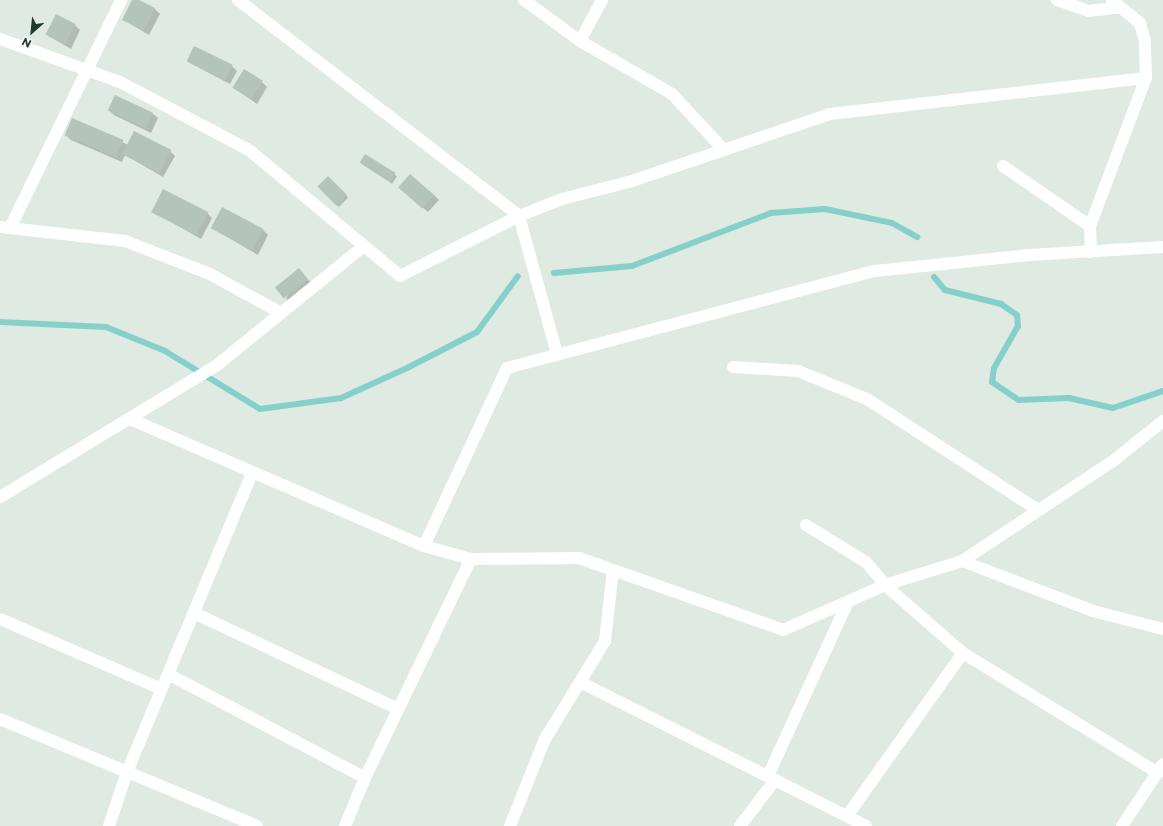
<!DOCTYPE html>
<style>
body{margin:0}
#map{position:relative;width:1163px;height:826px;overflow:hidden;background:#deeae2;font-family:Montserrat,sans-serif}
div>[style]{position:absolute}
.shadow>*{inset:0;background:#0003;transform-origin:0 0}
.stream>*{height:6px;margin:-3px;padding:0 3px;transform-origin:3px;border-radius:3px;background:#85d0ca}
.building>*{inset:0;background:#b4c4ba;transform-origin:0 0}
.street>*{height:12px;margin:-6px;padding:0 6px;transform-origin:6px;border-radius:6px;background:#fff}
span{translate:-50% -50%;white-space:nowrap;text-align:center;line-height:1.15;-webkit-text-stroke:4px #eef7f1;paint-order:stroke}
.north{position:absolute;left:12px;top:12px;width:40px;height:40px;-webkit-text-stroke:3px #eef7f1;paint-order:stroke;rotate:207deg;font-size:11px;font-weight:700;line-height:16px;text-align:center;color:#20392d}
.north::after{content:'';display:block;margin:auto;width:14px;height:18px;background:#20392d;clip-path:polygon(50% 0,100% 100%,50% 72%,0 100%)}
</style>
<div id="map">
<div class="shadow">
<i style="clip-path:polygon(133px 0,155px 9px,160px 14px,149px 35px,124px 20px)"></i>
<i style="clip-path:polygon(75px 25px,80px 30px,71px 49px,47px 35px)"></i>
<i style="clip-path:polygon(188px 62px,232px 66px,237px 71px,230px 84px)"></i>
<i style="clip-path:polygon(262px 82px,267px 87px,257px 104px,234px 88px)"></i>
<i style="clip-path:polygon(109px 110px,153px 114px,158px 118px,151px 133px,114px 115px)"></i>
<i style="clip-path:polygon(73px 119px,128px 145px,170px 151px,175px 156px,163px 177px,125px 155px,122px 162px,71px 140px,66px 135px)"></i>
<i style="left:366px;top:156px;width:37px;height:9px;rotate:33deg"></i>
<i style="left:328px;top:177px;width:29px;height:13px;rotate:46deg"></i>
<i style="clip-path:polygon(405px 192px,434px 195px,439px 200px,428px 212px)"></i>
<i style="clip-path:polygon(152px 211px,207px 213px,212px 218px,201px 239px)"></i>
<i style="clip-path:polygon(212px 228px,263px 230px,268px 235px,258px 255px)"></i>
<i style="clip-path:polygon(303px 274px,312px 284px,290px 303px,286px 298px)"></i>
</div>
<div class="stream">
<i style="left:554px;top:273px;width:78px;rotate:-5.1deg"></i>
<i style="left:632px;top:266px;width:149px;rotate:-20.9deg"></i>
<i style="left:771px;top:213px;width:54px;rotate:-4.2deg"></i>
<i style="left:825px;top:209px;width:68px;rotate:11.8deg"></i>
<i style="left:892px;top:223px;width:29px;rotate:29deg"></i>
<i style="left:934px;top:277px;width:17px;rotate:50deg"></i>
<i style="left:945px;top:290px;width:58px;rotate:14deg"></i>
<i style="left:1001px;top:304px;width:19px;rotate:35deg"></i>
<i style="left:1017px;top:315px;width:11px;rotate:85deg"></i>
<i style="left:1018px;top:326px;width:48px;rotate:119.7deg"></i>
<i style="left:994px;top:368px;width:14px;rotate:98deg"></i>
<i style="left:992px;top:382px;width:32px;rotate:34deg"></i>
<i style="left:1019px;top:400px;width:50px;rotate:-2.3deg"></i>
<i style="left:1069px;top:398px;width:45px;rotate:12.8deg"></i>
<i style="left:1113px;top:408px;width:53px;rotate:-18.8deg"></i>
<i style="left:0;top:322px;width:106px;rotate:2.7deg"></i>
<i style="left:106px;top:327px;width:64px;rotate:22.1deg"></i>
<i style="left:165px;top:351px;width:111px;rotate:31.4deg"></i>
<i style="left:260px;top:409px;width:82px;rotate:-7.7deg"></i>
<i style="left:341px;top:398px;width:75px;rotate:-24.5deg"></i>
<i style="left:409px;top:367px;width:76px;rotate:-27.2deg"></i>
<i style="left:477px;top:332px;width:69px;rotate:-53.8deg"></i>
</div>
<div class="building">
<i style="clip-path:polygon(132px 0,139px 0,155px 8px,144px 31px,122px 20px)"></i>
<i style="left:56px;top:14px;width:22px;height:23px;rotate:27deg"></i>
<i style="left:194px;top:46px;width:43px;height:17px;rotate:26deg"></i>
<i style="left:244px;top:69px;width:22px;height:22px;rotate:32deg"></i>
<i style="left:115px;top:95px;width:42px;height:17px;rotate:25deg"></i>
<i style="left:72px;top:118px;width:56px;height:19px;rotate:23deg"></i>
<i style="left:134px;top:131px;width:42px;height:26px;rotate:27deg"></i>
<i style="left:365px;top:154px;width:36px;height:10px;rotate:32deg"></i>
<i style="left:410px;top:174px;width:32px;height:18px;rotate:41deg"></i>
<i style="left:328px;top:176px;width:27px;height:15px;rotate:45deg"></i>
<i style="left:163px;top:189px;width:51px;height:26px;rotate:27deg"></i>
<i style="left:222px;top:207px;width:47px;height:24px;rotate:28deg"></i>
<i style="left:299px;top:268px;width:14px;height:31px;rotate:51deg"></i>
</div>
<div class="street">
<i style="left:238px;top:0;width:354px;rotate:37.5deg"></i>
<i style="left:519px;top:216px;width:143px;rotate:74.6deg"></i>
<i style="left:524px;top:0;width:69px;rotate:36.2deg"></i>
<i style="left:580px;top:41px;width:106px;rotate:29.9deg"></i>
<i style="left:672px;top:94px;width:76px;rotate:47.1deg"></i>
<i style="left:1057px;top:0;width:34px;rotate:19deg"></i>
<i style="left:1089px;top:11px;width:31px;rotate:-7deg"></i>
<i style="left:0;top:39px;width:127px;rotate:19.7deg"></i>
<i style="left:120px;top:82px;width:146px;rotate:27.8deg"></i>
<i style="left:249px;top:150px;width:197px;rotate:39.8deg"></i>
<i style="left:400px;top:276px;width:133px;rotate:-26.8deg"></i>
<i style="left:519px;top:216px;width:46px;rotate:-21.6deg"></i>
<i style="left:562px;top:199px;width:72px;rotate:-14.4deg"></i>
<i style="left:632px;top:181px;width:209px;rotate:-18.7deg"></i>
<i style="left:830px;top:114px;width:318px;rotate:-6.5deg"></i>
<i style="left:580px;top:41px;width:47px;rotate:-61.8deg"></i>
<i style="left:1003px;top:166px;width:106px;rotate:34.6deg"></i>
<i style="left:0;top:227px;width:126px;rotate:6.4deg"></i>
<i style="left:125px;top:241px;width:91px;rotate:21.2deg"></i>
<i style="left:210px;top:274px;width:81px;rotate:28.8deg"></i>
<i style="left:10px;top:228px;width:254px;rotate:-64deg"></i>
<i style="left:1091px;top:252px;width:26px;rotate:-92deg"></i>
<i style="left:1090px;top:226px;width:158px;rotate:-69.3deg"></i>
<i style="left:1146px;top:78px;width:37px;rotate:-92deg"></i>
<i style="left:1145px;top:41px;width:19px;rotate:-106deg"></i>
<i style="left:1140px;top:23px;width:36px;rotate:-141deg"></i>
<i style="left:733px;top:367px;width:65px;rotate:3.5deg"></i>
<i style="left:798px;top:371px;width:74px;rotate:22.1deg"></i>
<i style="left:867px;top:399px;width:204px;rotate:33deg"></i>
<i style="left:130px;top:419px;width:320px;rotate:23.4deg"></i>
<i style="left:424px;top:546px;width:49px;rotate:15.5deg"></i>
<i style="left:471px;top:559px;width:108px;rotate:-0.5deg"></i>
<i style="left:579px;top:558px;width:216px;rotate:19.4deg"></i>
<i style="left:783px;top:630px;width:111px;rotate:-23.8deg"></i>
<i style="left:885px;top:585px;width:81px;rotate:-17.3deg"></i>
<i style="left:962px;top:561px;width:181px;rotate:-33.5deg"></i>
<i style="left:1113px;top:461px;width:64px;rotate:-38.7deg"></i>
<i style="left:0;top:497px;width:254px;rotate:-31.3deg"></i>
<i style="left:217px;top:365px;width:189px;rotate:-39deg"></i>
<i style="left:806px;top:525px;width:70px;rotate:31.7deg"></i>
<i style="left:866px;top:562px;width:30px;rotate:50deg"></i>
<i style="left:885px;top:585px;width:103px;rotate:41.1deg"></i>
<i style="left:963px;top:653px;width:229px;rotate:31.6deg"></i>
<i style="left:424px;top:546px;width:196px;rotate:-65deg"></i>
<i style="left:507px;top:368px;width:381px;rotate:-14.8deg"></i>
<i style="left:875px;top:271px;width:155px;rotate:-5.9deg"></i>
<i style="left:1029px;top:255px;width:134px;rotate:-3.4deg"></i>
<i style="left:962px;top:561px;width:140px;rotate:20.9deg"></i>
<i style="left:1093px;top:611px;width:72px;rotate:14.4deg"></i>
<i style="left:194px;top:613px;width:225px;rotate:25.2deg"></i>
<i style="left:0;top:619px;width:176px;rotate:23.4deg"></i>
<i style="left:168px;top:674px;width:223px;rotate:27.8deg"></i>
<i style="left:580px;top:682px;width:320px;rotate:26.7deg"></i>
<i style="left:0;top:719px;width:278px;rotate:22.6deg"></i>
<i style="left:768px;top:776px;width:192px;rotate:-65.4deg"></i>
<i style="left:847px;top:816px;width:200px;rotate:-54.6deg"></i>
<i style="left:109px;top:826px;width:57px;rotate:-71.6deg"></i>
<i style="left:127px;top:772px;width:324px;rotate:-67.3deg"></i>
<i style="left:345px;top:826px;width:52px;rotate:-67.4deg"></i>
<i style="left:365px;top:778px;width:243px;rotate:-64.2deg"></i>
<i style="left:510px;top:826px;width:94px;rotate:-68.1deg"></i>
<i style="left:545px;top:739px;width:115px;rotate:-58.5deg"></i>
<i style="left:605px;top:641px;width:71px;rotate:-83.6deg"></i>
<i style="left:740px;top:826px;width:58px;rotate:-52.7deg"></i>
<i style="left:1122px;top:826px;width:74px;rotate:-56.5deg"></i>
</div>
<div class="north">N</div>
</div>
